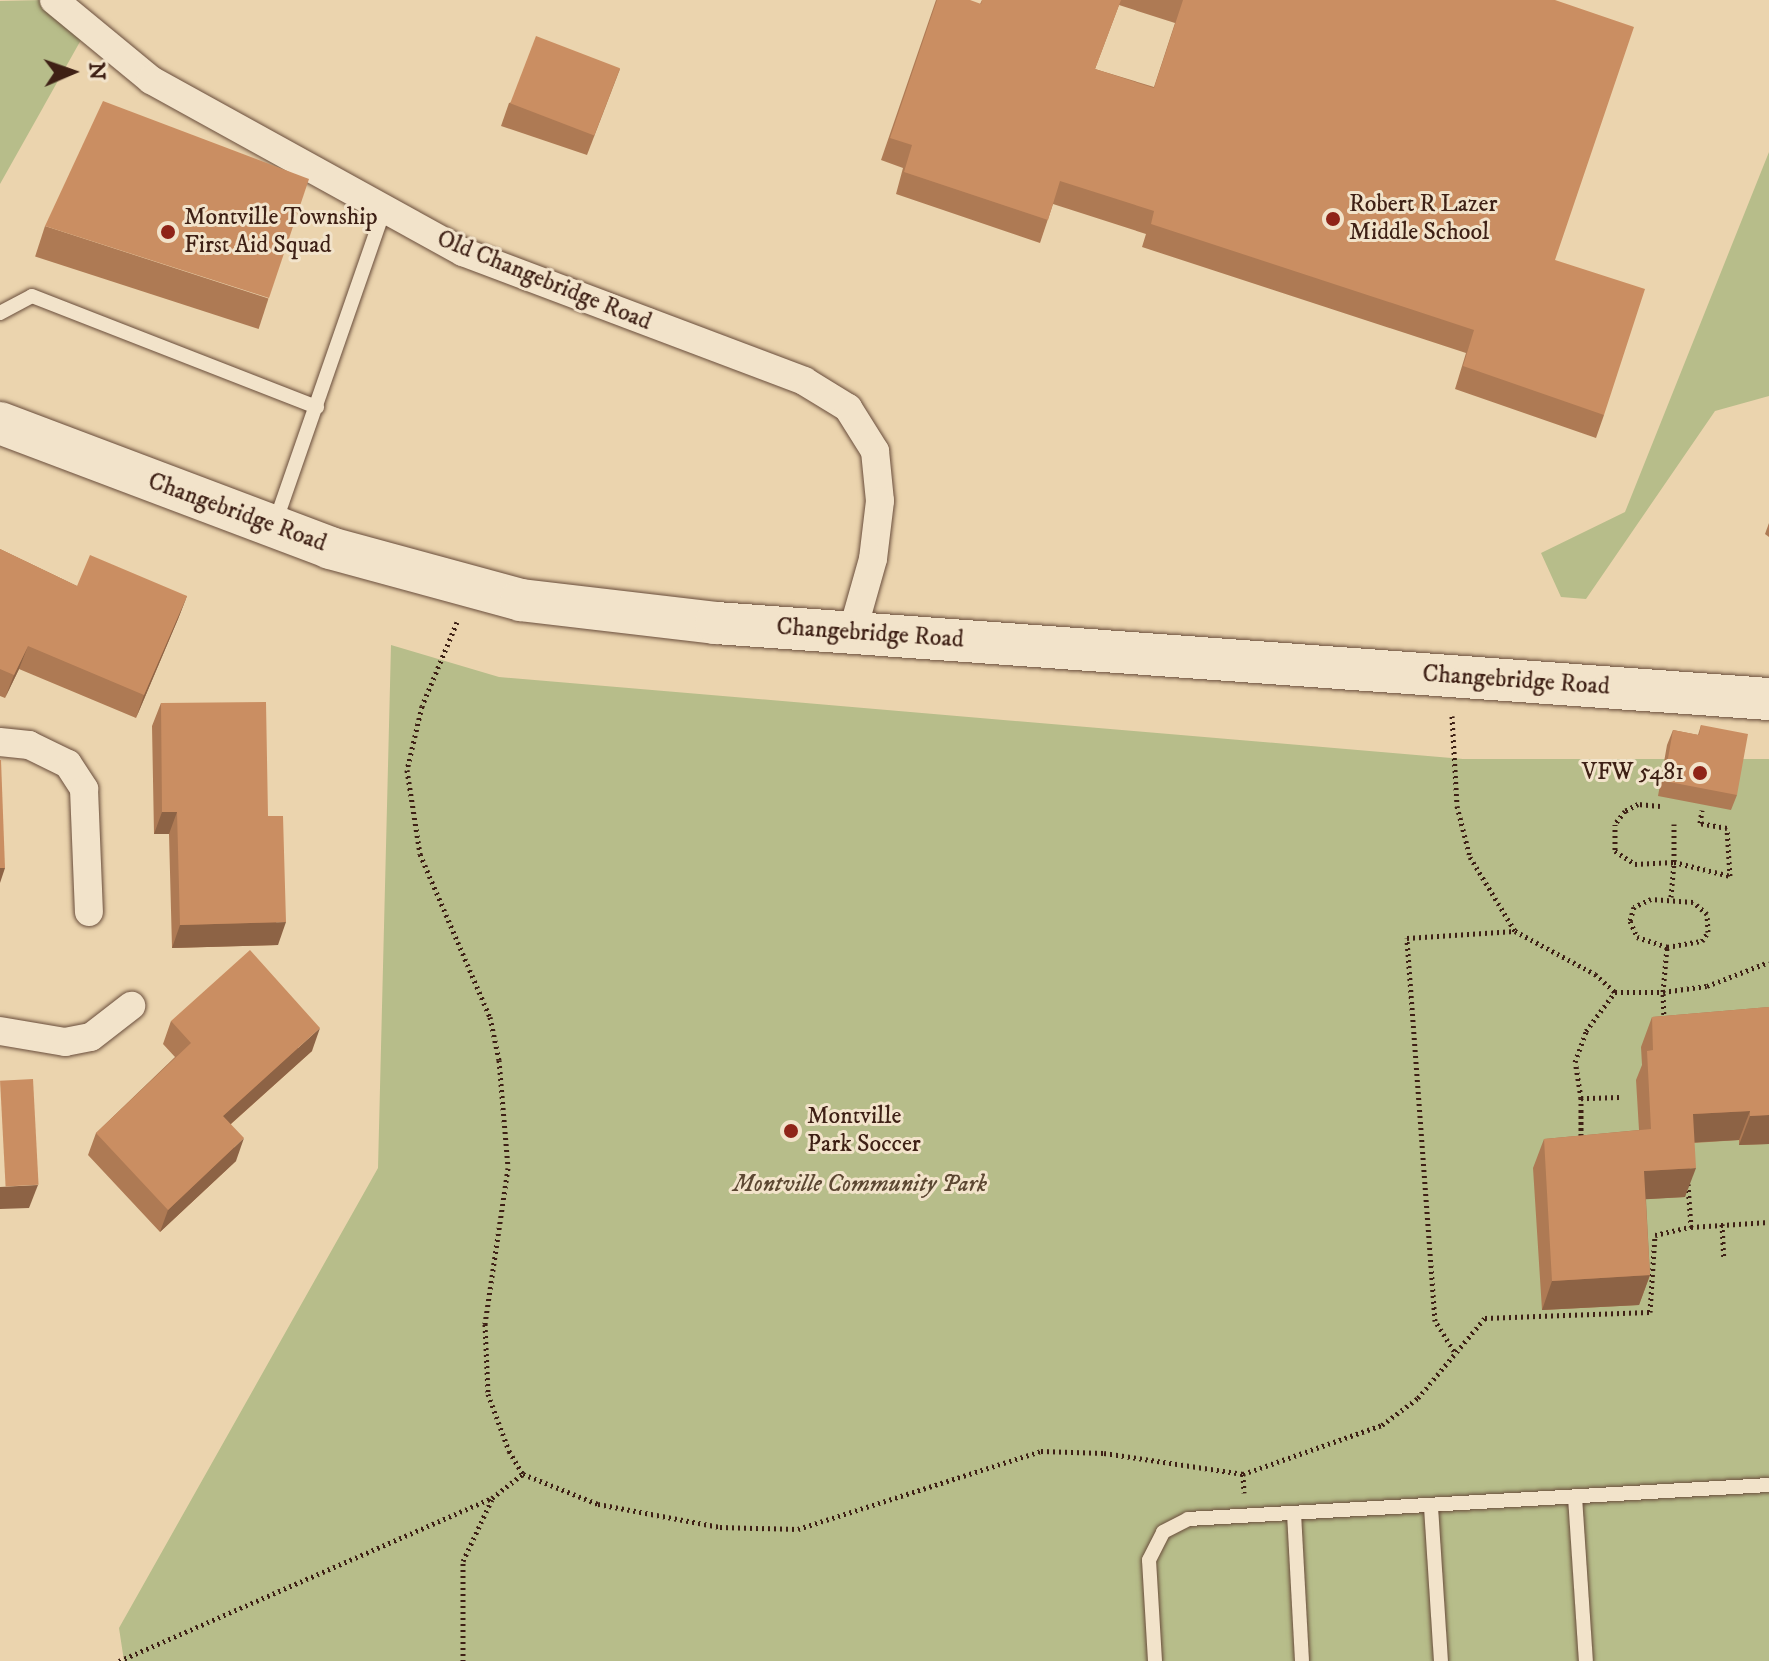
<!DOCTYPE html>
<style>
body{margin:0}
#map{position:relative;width:1769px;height:1661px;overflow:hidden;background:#ebd4ae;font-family:"IM FELL DW Pica",serif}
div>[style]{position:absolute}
.green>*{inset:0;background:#b7bd8a}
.path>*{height:5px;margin-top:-2.5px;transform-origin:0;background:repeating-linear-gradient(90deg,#3e2015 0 2px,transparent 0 6px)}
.roads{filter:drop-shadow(0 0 2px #694d3b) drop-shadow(0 0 2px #694d3b)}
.lane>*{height:14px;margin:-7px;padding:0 7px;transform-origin:7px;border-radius:7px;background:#f2e3ca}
.street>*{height:28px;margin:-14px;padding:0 14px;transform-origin:14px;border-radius:14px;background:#f2e3ca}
.secondary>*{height:42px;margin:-21px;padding:0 21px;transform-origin:21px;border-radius:21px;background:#f2e3ca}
.wall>*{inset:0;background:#ae7a54;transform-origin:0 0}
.shaded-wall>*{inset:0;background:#8d6345}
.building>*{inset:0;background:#ca8e62;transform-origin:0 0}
.dots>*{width:22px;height:22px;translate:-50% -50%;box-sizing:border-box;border:4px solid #f2e3ca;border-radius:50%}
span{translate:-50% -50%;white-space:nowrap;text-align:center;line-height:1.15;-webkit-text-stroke:6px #f2e3ca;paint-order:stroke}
.poi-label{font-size:24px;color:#3e2015}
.left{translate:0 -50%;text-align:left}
.right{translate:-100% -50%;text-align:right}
.street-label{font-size:24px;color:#3e2015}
.park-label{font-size:24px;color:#5c4732;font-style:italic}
.north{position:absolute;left:32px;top:32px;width:80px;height:80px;-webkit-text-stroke:6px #f2e3ca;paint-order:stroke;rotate:88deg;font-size:22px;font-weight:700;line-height:32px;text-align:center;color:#3e2015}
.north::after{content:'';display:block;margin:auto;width:28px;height:36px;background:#3e2015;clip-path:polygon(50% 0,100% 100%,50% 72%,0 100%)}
</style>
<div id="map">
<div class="green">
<i style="clip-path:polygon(45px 0,86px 31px,0 184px,0 1px)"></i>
<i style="clip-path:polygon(1769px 152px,1769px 396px,1715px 411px,1586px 599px,1561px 597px,1541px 553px,1625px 512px)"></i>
<i style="clip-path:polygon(391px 645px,499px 677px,1463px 759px,1769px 759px,1769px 1661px,124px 1661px,119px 1628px,378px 1168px)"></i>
</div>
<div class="path">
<i style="left:457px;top:622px;width:91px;rotate:112.6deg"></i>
<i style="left:422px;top:706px;width:66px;rotate:103.2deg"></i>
<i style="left:407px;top:770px;width:85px;rotate:81.2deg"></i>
<i style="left:420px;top:854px;width:177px;rotate:66.8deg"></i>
<i style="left:490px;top:1017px;width:44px;rotate:78.2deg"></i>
<i style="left:499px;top:1060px;width:108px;rotate:85.2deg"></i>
<i style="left:508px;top:1168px;width:158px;rotate:98.4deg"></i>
<i style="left:485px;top:1324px;width:70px;rotate:87.5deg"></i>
<i style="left:488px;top:1394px;width:61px;rotate:69.8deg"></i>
<i style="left:509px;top:1451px;width:27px;rotate:59deg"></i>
<i style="left:523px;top:1474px;width:81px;rotate:21.8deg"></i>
<i style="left:598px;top:1504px;width:124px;rotate:10.7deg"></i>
<i style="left:720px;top:1527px;width:78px;rotate:1.5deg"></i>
<i style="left:798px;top:1529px;width:255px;rotate:-17.8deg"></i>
<i style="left:1041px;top:1451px;width:63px;rotate:1.8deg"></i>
<i style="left:1104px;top:1453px;width:141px;rotate:8.6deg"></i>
<i style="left:1243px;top:1474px;width:147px;rotate:-19.4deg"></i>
<i style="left:1382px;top:1425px;width:45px;rotate:-36.9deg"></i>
<i style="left:1418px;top:1398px;width:104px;rotate:-50.1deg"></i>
<i style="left:1485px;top:1318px;width:165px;rotate:-2.1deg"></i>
<i style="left:1650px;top:1312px;width:77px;rotate:-86.3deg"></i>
<i style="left:1655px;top:1235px;width:37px;rotate:-13deg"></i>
<i style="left:1691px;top:1227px;width:78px;rotate:-3.7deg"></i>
<i style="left:1452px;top:716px;width:90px;rotate:86.8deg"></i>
<i style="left:1457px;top:806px;width:53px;rotate:75.7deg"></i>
<i style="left:1470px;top:857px;width:87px;rotate:58.7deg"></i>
<i style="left:1515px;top:931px;width:91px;rotate:28.3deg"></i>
<i style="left:1595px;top:974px;width:27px;rotate:42deg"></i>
<i style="left:1660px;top:806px;width:22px;rotate:-175deg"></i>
<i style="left:1638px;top:804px;width:15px;rotate:152deg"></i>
<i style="left:1625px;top:811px;width:16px;rotate:128deg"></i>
<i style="left:1615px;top:824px;width:27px;rotate:90deg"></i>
<i style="left:1615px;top:851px;width:24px;rotate:33deg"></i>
<i style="left:1635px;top:864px;width:39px;rotate:-3deg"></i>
<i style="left:1674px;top:862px;width:38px;rotate:-90deg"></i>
<i style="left:1671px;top:897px;width:35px;rotate:-85deg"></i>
<i style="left:1674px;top:862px;width:58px;rotate:14deg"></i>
<i style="left:1730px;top:876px;width:48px;rotate:-93.6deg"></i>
<i style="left:1727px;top:828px;width:27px;rotate:-170deg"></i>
<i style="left:1700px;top:823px;width:13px;rotate:-81deg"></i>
<i style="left:1664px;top:1020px;width:28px;rotate:-92deg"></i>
<i style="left:1663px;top:992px;width:44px;rotate:-7.8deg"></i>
<i style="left:1707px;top:986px;width:66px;rotate:-21.2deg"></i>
<i style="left:1619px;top:1097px;width:38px;rotate:178deg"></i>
<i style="left:1581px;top:1098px;width:36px;rotate:-99deg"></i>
<i style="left:1575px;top:1062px;width:33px;rotate:-70deg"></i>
<i style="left:1586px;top:1031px;width:49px;rotate:-53.4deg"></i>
<i style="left:1615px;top:992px;width:48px"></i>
<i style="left:1663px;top:992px;width:45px;rotate:-84.9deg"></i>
<i style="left:1667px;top:947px;width:36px;rotate:-10deg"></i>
<i style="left:1702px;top:941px;width:11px;rotate:-56deg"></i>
<i style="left:1708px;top:932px;width:18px;rotate:-93deg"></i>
<i style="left:1707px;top:914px;width:18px;rotate:-139deg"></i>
<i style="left:1693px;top:902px;width:42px;rotate:-175.9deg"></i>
<i style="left:1651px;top:899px;width:19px;rotate:155deg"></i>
<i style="left:1634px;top:907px;width:15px;rotate:106deg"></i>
<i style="left:1630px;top:921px;width:17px;rotate:66deg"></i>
<i style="left:1637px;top:937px;width:32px;rotate:18deg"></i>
<i style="left:1581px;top:1098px;width:43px;rotate:90deg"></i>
<i style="left:1688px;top:1184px;width:43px;rotate:86deg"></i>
<i style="left:1722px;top:1224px;width:34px;rotate:87deg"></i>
<i style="left:1454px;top:1351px;width:36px;rotate:-122deg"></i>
<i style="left:1435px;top:1321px;width:384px;rotate:-94.2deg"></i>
<i style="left:1407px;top:938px;width:108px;rotate:-3.7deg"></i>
<i style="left:1243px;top:1474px;width:19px;rotate:87deg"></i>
<i style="left:119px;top:1661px;width:407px;rotate:-23.6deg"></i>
<i style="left:492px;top:1498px;width:39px;rotate:-38deg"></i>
<i style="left:463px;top:1661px;width:100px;rotate:-90deg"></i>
<i style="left:463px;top:1561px;width:68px;rotate:-64.9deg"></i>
</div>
<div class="roads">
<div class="lane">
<i style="left:0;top:313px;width:36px;rotate:-28deg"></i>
<i style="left:32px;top:296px;width:306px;rotate:21.3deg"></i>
<i style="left:275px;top:523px;width:331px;rotate:-70.8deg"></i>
<i style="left:1575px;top:1497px;width:164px;rotate:86.2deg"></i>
<i style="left:1431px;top:1507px;width:154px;rotate:86.3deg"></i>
<i style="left:1294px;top:1513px;width:148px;rotate:86.9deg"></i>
<i style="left:1155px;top:1661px;width:101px;rotate:-93.4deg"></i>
<i style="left:1149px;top:1560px;width:31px;rotate:-63deg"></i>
<i style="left:1163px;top:1532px;width:28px;rotate:-27deg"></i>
<i style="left:1188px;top:1519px;width:582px;rotate:-3.35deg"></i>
</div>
<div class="street">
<i style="left:54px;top:0;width:126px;rotate:39.5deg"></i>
<i style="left:151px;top:80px;width:356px;rotate:28.9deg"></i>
<i style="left:463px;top:252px;width:365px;rotate:20.7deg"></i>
<i style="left:804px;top:381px;width:52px;rotate:31.5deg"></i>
<i style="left:848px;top:408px;width:51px;rotate:57.9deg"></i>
<i style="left:875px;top:451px;width:50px;rotate:84.3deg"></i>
<i style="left:880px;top:501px;width:58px;rotate:96.9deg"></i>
<i style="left:873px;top:559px;width:77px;rotate:105.8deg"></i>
<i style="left:0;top:742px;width:29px;rotate:6deg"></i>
<i style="left:29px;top:745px;width:43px;rotate:26deg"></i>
<i style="left:68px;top:764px;width:30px;rotate:57deg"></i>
<i style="left:84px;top:789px;width:123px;rotate:87.7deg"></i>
<i style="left:0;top:1031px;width:66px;rotate:9.6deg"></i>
<i style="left:65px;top:1042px;width:26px;rotate:-11deg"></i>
<i style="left:91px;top:1037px;width:51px;rotate:-37.8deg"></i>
</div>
<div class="secondary">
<i style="left:0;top:423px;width:353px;rotate:20.7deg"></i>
<i style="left:330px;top:548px;width:198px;rotate:15.2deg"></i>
<i style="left:521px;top:600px;width:196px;rotate:6.7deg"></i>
<i style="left:716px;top:623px;width:1056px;rotate:4.13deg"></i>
</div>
</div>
<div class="wall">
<i style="clip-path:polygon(evenodd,936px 0,980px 4px,982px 0,1555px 0,1555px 260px,1604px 415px,1596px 438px,1455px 389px,1466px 353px,1142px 247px,1146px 234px,1053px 204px,1040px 243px,896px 194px,903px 168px,881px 160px,936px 0,1119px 5px,1175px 23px,1154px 87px,1095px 69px,1119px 5px)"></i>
<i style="clip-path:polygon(620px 69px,587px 155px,501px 126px,509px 103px)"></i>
<i style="left:45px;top:226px;width:235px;height:32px;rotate:18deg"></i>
<i style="clip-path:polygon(1769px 523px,1769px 537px,1765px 534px)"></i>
<i style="clip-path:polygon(0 549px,77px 586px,187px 596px,178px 619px,136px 718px,19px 669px,5px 698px,0 696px)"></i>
<i style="clip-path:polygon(161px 703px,268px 816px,278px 945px,172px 948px,169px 834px,154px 834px,152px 726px)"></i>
<i style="clip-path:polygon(1701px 725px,1737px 795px,1731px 810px,1658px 796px,1667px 745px,1673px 730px,1698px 735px)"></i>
<i style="clip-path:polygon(1769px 1007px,1769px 1144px,1739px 1145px,1739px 1140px,1694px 1143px,1685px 1197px,1646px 1199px,1650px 1275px,1639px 1305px,1542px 1310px,1533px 1168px,1544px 1139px,1639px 1130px,1636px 1080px,1642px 1065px,1641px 1047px,1652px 1017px)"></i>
<i style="clip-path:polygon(171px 1021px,312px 1051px,231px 1124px,236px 1161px,160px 1232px,88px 1155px,96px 1133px,175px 1057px,163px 1044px)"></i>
</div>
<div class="shaded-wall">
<i style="clip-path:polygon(187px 596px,178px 619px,136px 718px,144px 695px)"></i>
<i style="clip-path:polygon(28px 646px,19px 669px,5px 698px,14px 675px)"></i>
<i style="clip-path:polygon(162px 812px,177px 812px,169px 834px,154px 834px)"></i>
<i style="clip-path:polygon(0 868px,5px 868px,0 883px)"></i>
<i style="clip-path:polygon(286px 922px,278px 945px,172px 948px,180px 925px)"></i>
<i style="clip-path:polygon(320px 1028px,312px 1051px,215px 1138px,223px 1116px)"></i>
<i style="clip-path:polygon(1750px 1111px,1739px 1140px,1682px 1143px,1693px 1114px)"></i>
<i style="clip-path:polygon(1769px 1115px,1769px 1144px,1739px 1145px,1750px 1116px)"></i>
<i style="clip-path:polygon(244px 1138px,236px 1161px,160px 1232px,168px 1210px)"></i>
<i style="clip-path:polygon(1696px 1168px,1685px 1197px,1633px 1200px,1644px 1171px)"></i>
<i style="clip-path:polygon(38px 1185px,29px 1208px,0 1209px,0 1187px)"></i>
<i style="clip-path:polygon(1650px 1275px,1639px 1305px,1542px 1310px,1552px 1281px)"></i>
</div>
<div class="building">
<i style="clip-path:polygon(937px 0,970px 0,981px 4px,982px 0,1121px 0,1095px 69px,1154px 88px,1183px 0,1182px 0,1555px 0,1634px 27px,1555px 260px,1645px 289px,1604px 415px,1463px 366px,1474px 330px,1151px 224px,1154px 211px,1060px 181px,1048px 220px,904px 172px,912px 145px,890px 138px)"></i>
<i style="left:536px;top:36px;width:90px;height:72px;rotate:21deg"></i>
<i style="clip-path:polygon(103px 101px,309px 179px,269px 298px,45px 226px)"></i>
<i style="clip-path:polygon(0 549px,77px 586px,90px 555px,187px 596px,144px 695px,28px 646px,14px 675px,0 669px)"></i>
<i style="clip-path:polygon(266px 702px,268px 816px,283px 816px,286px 922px,180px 925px,177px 812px,162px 812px,161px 703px)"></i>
<i style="clip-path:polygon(1701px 725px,1748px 734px,1737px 795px,1664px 781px,1673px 730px,1699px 735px)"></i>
<i style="clip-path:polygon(0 760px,1px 760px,5px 868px,0 868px)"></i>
<i style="clip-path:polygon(250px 950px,320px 1028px,223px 1116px,244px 1138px,168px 1210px,96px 1133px,191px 1043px,171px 1021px)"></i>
<i style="clip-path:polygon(1769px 1007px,1769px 1115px,1750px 1116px,1750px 1111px,1693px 1114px,1696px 1168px,1644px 1171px,1650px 1275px,1552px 1281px,1544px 1139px,1651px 1129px,1647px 1051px,1653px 1050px,1652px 1017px)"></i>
<i style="left:33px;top:1079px;width:106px;height:33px;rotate:87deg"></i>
</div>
<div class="dots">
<i style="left:1333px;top:219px;background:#8f2418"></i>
<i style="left:168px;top:232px;background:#8f2418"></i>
<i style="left:1700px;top:773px;background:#8f2418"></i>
<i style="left:791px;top:1131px;background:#8f2418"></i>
</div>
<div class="poi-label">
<span class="left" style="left:1349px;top:219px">Robert R Lazer<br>Middle School</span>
<span class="left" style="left:184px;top:232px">Montville Township<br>First Aid Squad</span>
<span class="right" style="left:1684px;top:773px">VFW 5481</span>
<span class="left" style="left:807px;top:1131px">Montville<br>Park Soccer</span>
</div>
<div class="street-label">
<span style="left:544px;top:281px;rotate:22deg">Old Changebridge Road</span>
<span style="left:237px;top:513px;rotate:20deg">Changebridge Road</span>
<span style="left:870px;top:634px;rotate:4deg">Changebridge Road</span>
<span style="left:1516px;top:681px;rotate:4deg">Changebridge Road</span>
</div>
<div class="park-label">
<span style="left:860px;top:1185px">Montville Community Park</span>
</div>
<div class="north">N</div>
</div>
